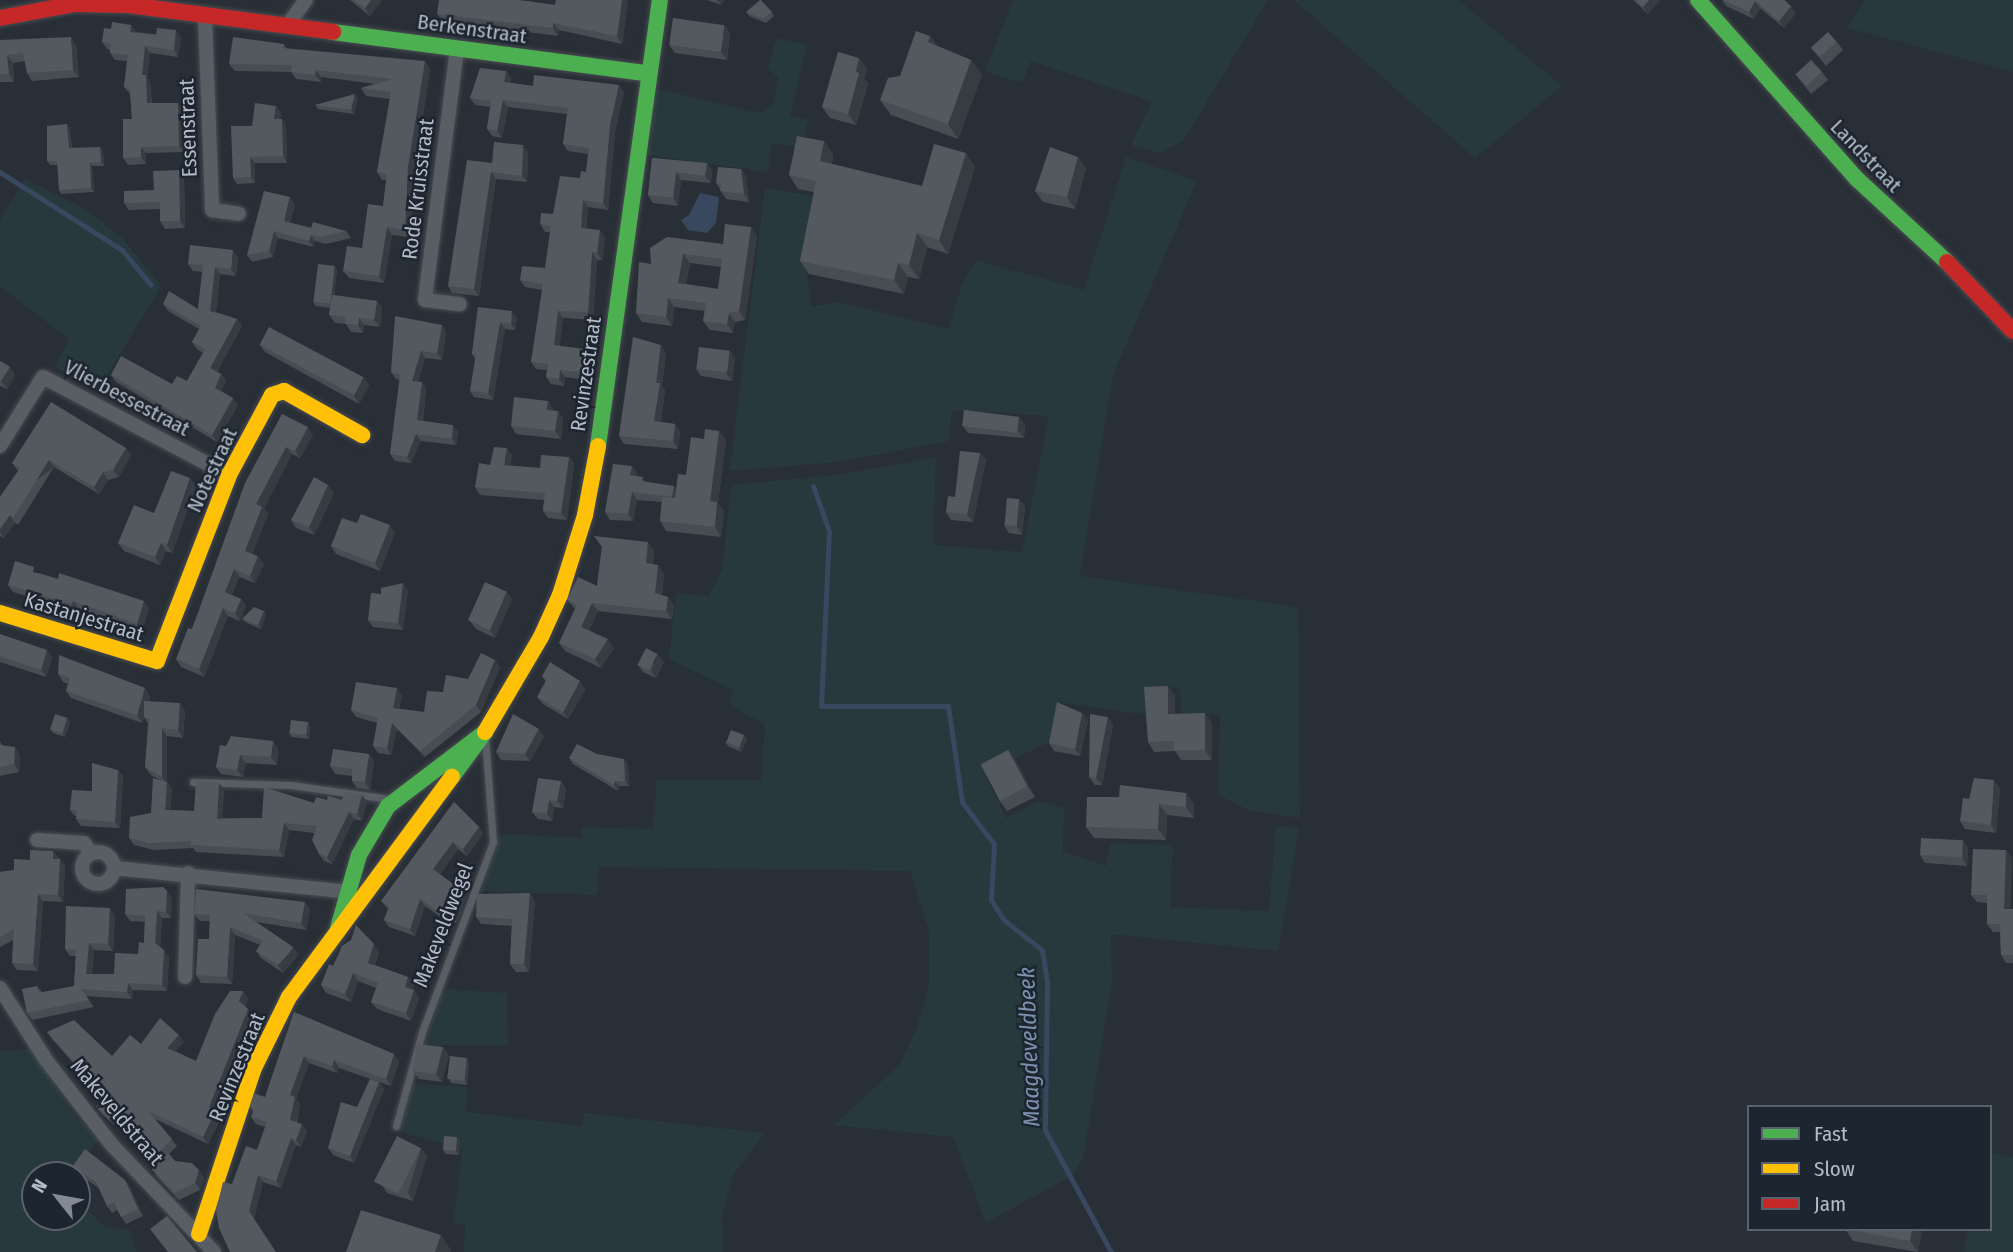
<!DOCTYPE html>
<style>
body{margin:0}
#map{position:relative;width:2013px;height:1252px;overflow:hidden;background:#292f36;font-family:"Fira Sans Condensed",sans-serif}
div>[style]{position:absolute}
.green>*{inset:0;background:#27393c}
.water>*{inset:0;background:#38485f}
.stream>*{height:5px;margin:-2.5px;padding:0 2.5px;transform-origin:2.5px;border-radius:2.5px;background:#38485f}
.roads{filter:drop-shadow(0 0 2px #474b51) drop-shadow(0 0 2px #474b51)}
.lane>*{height:7px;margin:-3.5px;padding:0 3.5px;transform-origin:3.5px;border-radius:3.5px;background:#595d64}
.street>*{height:14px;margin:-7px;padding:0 7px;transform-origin:7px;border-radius:7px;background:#595d64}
.street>.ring{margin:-7px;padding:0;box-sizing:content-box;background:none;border:14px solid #595d64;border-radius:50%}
.fast>*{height:16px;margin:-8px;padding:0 8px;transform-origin:8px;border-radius:8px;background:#4caf50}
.slow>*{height:16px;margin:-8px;padding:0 8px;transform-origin:8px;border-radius:8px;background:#ffc107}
.jam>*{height:16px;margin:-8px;padding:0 8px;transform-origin:8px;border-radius:8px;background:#c62828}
.wall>*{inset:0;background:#484c53}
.shaded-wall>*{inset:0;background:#373c42;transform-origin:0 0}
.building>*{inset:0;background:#54585f;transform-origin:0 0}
span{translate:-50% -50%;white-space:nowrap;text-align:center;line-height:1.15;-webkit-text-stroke:5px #1d2530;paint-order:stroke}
.street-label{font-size:21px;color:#b3bbc6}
.water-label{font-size:23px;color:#7c91ad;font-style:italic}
.legend{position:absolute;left:1747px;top:1105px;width:245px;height:126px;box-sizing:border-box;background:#1d2530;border:2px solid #59616c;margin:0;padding:9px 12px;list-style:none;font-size:21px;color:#b3bbc6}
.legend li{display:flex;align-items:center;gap:14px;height:35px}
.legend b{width:35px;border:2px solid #59616c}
.north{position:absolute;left:21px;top:1161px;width:70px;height:70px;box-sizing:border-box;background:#1d2530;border:2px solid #59616c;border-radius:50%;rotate:301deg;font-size:19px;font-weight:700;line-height:28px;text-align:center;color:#b3bbc6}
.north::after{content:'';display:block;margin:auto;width:24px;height:32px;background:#838a94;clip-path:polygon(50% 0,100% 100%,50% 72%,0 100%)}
</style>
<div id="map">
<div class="green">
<i style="clip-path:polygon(1013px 0,1268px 0,1184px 140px,1160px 153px,1131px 145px,1152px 102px,1031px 61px,1022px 83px,985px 71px)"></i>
<i style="clip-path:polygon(1294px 0,1458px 0,1562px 86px,1475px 158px)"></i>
<i style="clip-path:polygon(1865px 0,2013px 0,2013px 72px,1847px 28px)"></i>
<i style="clip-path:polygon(777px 38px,807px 45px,790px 116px,809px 119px,800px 147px,771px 143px,768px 172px,648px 155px,657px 89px,760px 113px,775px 103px,778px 77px,768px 68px)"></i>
<i style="clip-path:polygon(1126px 157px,1197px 181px,1113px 375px,1080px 576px,1298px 607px,1300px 818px,1248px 810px,1218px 795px,1220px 714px,1182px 713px,1179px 687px,1148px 687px,1147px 715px,1058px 702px,1049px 742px,985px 773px,1006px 818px,1039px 801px,1064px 807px,1063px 852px,1106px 866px,1111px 843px,1173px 845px,1170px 907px,1269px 911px,1276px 826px,1299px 828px,1278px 951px,1111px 934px,1112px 982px,1083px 1159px,1073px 1175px,986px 1223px,953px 1137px,834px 1125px,900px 1064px,917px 1028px,929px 985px,929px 931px,910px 871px,599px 867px,597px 895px,481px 891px,501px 834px,582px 838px,582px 827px,653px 829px,657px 780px,761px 780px,765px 725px,729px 704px,733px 690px,669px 659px,676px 593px,708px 596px,722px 571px,731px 485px,837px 475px,936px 457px,933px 545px,1022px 552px,1049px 416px,952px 410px,949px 441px,837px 462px,730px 471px,765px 188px,818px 197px,806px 271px,811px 307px,838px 302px,949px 329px,962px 283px,976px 260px,1084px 290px)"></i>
<i style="clip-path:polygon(25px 179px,87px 210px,124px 240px,161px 286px,97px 392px,55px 367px,69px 339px,0 286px,0 220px)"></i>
<i style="clip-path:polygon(443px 989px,507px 993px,508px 1046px,424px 1045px)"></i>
<i style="clip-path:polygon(30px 1049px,73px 1113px,99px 1140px,63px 1175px,35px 1175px,35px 1217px,77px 1217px,77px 1200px,105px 1227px,130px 1230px,136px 1252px,0 1252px,0 1051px)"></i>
<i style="clip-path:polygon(413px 1084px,467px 1087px,466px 1112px,582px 1126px,584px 1113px,764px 1133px,734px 1174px,722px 1215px,723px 1252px,464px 1252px,465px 1224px,454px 1223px,462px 1148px,399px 1132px)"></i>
<i style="clip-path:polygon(1990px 1152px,2013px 1158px,2013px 1252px,1964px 1252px,1968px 1229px,1990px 1229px)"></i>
</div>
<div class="water">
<i style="clip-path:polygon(700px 193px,719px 197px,716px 223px,707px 233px,688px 230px,681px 220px,689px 215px)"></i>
</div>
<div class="stream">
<i style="left:0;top:172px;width:145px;rotate:32.6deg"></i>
<i style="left:122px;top:250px;width:45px;rotate:50.4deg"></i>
<i style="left:813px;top:486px;width:48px;rotate:70.4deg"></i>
<i style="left:829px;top:531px;width:175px;rotate:92.6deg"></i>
<i style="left:821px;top:706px;width:127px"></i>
<i style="left:948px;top:706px;width:97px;rotate:81.7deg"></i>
<i style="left:962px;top:802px;width:53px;rotate:52.7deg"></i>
<i style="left:994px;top:844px;width:56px;rotate:93.1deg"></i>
<i style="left:991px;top:900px;width:24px;rotate:57deg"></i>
<i style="left:1004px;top:920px;width:48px;rotate:38.3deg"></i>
<i style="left:1042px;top:950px;width:33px;rotate:81deg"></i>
<i style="left:1047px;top:983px;width:147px;rotate:90.8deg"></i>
<i style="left:1045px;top:1130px;width:139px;rotate:61.6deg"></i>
</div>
<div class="roads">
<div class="lane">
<i style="left:193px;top:782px;width:98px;rotate:1.8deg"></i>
<i style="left:291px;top:785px;width:100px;rotate:8deg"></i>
<i style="left:396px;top:1126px;width:98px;rotate:-74.5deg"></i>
<i style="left:422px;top:1032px;width:203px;rotate:-69.5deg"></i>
<i style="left:493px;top:842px;width:104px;rotate:-94.4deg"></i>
</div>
<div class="street">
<i style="left:205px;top:16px;width:194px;rotate:87.9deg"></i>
<i style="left:212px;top:210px;width:27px;rotate:8deg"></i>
<i style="left:289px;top:23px;width:29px;rotate:-54deg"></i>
<i style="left:457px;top:49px;width:253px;rotate:97.3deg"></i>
<i style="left:425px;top:300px;width:35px;rotate:7deg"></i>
<i style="left:0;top:446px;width:81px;rotate:-58.1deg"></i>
<i style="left:43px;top:377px;width:210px;rotate:27.8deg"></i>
<i style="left:37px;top:840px;width:47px;rotate:3.7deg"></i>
<i style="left:84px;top:843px;width:12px;rotate:55deg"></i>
<i class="ring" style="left:82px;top:852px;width:18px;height:18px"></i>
<i style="left:114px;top:868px;width:236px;rotate:5.8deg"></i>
<i style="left:185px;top:977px;width:104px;rotate:-88.3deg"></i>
<i style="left:0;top:988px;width:85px;rotate:57.4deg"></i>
<i style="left:46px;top:1060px;width:108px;rotate:52.2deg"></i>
<i style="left:112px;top:1145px;width:148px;rotate:46.4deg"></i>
</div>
<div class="fast">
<i style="left:1698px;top:0;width:239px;rotate:48.4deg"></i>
<i style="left:1857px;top:179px;width:122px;rotate:42.7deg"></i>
<i style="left:333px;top:32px;width:316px;rotate:7.5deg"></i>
<i style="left:598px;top:446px;width:450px;rotate:-82.1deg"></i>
<i style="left:338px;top:928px;width:76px;rotate:-74deg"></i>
<i style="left:359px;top:855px;width:57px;rotate:-59.4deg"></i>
<i style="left:388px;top:806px;width:122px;rotate:-37.3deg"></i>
<i style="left:485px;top:732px;width:56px;rotate:126.3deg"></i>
</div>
<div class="slow">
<i style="left:0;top:613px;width:164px;rotate:17deg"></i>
<i style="left:157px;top:661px;width:199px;rotate:-68.8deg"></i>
<i style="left:229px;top:475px;width:91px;rotate:-61.7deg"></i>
<i style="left:272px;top:395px;width:13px;rotate:-18deg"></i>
<i style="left:284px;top:391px;width:90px;rotate:29.4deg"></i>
<i style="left:485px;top:732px;width:110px;rotate:-59.5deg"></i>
<i style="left:541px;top:637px;width:46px;rotate:-65.7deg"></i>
<i style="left:560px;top:595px;width:84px;rotate:-72.6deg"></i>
<i style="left:585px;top:515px;width:70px;rotate:-79.3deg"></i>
<i style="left:199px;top:1234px;width:175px;rotate:-71.7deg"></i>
<i style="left:254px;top:1068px;width:79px;rotate:-63.8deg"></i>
<i style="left:289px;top:997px;width:274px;rotate:-53.5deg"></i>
</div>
<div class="jam">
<i style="left:0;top:18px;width:75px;rotate:-10.7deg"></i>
<i style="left:74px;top:4px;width:55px;rotate:1deg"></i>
<i style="left:129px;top:5px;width:206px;rotate:7.5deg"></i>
<i style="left:1947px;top:262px;width:95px;rotate:46.3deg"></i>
</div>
</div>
<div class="wall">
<i style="clip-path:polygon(350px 0,382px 0,370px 16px)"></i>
<i style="clip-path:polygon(556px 0,628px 0,622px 44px,559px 30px,558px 36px,442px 21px,437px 14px,525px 1px,555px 5px)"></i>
<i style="clip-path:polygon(707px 0,724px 0,721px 5px)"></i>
<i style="clip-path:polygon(1633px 0,1660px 0,1648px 14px)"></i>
<i style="clip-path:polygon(1722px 0,1784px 0,1791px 6px,1796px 13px,1784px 28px,1760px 8px,1754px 19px,1726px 6px)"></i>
<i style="clip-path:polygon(746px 12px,772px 12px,774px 16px,766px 23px,749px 16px)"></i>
<i style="clip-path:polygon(131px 25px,136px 32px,181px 37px,178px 57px,150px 53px,147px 77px,150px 82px,152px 103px,178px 103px,182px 109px,184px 152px,146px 153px,146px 164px,128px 165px,123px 158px,132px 119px,130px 94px,124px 87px,127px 61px,115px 60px,110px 53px,110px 50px,107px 49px,102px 42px,111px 29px)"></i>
<i style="clip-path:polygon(730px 33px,727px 60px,675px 53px,669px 45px)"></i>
<i style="clip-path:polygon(930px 36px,937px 46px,971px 60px,982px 75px,958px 139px,891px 115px,880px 100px,900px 76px)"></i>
<i style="clip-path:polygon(0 40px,76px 45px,79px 77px,32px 81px,27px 73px,25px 61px,13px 63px,14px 82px,0 82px)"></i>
<i style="clip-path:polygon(1837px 42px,1843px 50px,1826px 66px,1811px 48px)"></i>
<i style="clip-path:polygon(284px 44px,287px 49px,430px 69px,414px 173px,411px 237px,392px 235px,384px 283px,349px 278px,343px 271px,362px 248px,383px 206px,386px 180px,382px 180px,377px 172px,390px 99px,366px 96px,361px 88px,376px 84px,321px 77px,321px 82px,296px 79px,291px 72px,235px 71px,229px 64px)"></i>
<i style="clip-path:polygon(859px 58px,867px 69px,864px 79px,868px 84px,856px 125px,830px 118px,822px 107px)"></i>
<i style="clip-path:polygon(506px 71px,511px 78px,510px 83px,533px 86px,624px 92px,615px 132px,608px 210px,588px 207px,586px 229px,605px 237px,602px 260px,597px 260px,593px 320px,563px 318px,559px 346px,588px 356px,586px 380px,565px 377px,564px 386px,551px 384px,546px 377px,547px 370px,536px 369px,531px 362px,542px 290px,525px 287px,520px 280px,545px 268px,550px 232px,545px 232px,540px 224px,553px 214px,586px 172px,588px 154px,568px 151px,563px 144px,567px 114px,508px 107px,502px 138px,492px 136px,487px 129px,490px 107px,475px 105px,470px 98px)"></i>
<i style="clip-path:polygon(1822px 72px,1828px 80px,1811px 94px,1795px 74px)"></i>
<i style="clip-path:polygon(358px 98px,354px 114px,318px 109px,315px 105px)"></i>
<i style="clip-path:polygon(281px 112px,280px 119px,282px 119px,286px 125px,287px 163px,255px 163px,255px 183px,237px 184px,233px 178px)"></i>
<i style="clip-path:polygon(70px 128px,72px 148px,103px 151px,104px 166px,92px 166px,94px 192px,61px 194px,59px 190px,58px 165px,50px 165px,47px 161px)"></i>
<i style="clip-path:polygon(824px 141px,833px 155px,832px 164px,922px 186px,966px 153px,975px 167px,948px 254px,927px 247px,919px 279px,908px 277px,904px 294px,809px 274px,800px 261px,814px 192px,798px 189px,789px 175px)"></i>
<i style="clip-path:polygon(523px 145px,528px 152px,527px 182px,496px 179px,479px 296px,452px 293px,448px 286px,492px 163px)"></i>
<i style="clip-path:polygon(652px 158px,707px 163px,712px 171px,711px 183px,681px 180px,678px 206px,653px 203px,648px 195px)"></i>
<i style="clip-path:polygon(1086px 168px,1075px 209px,1043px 202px,1035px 191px)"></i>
<i style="clip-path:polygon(741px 169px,746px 177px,749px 202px,726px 199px,716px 183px)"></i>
<i style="clip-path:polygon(179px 170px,184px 177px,185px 228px,165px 229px,160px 221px,160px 209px,129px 210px,124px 203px,154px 190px)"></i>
<i style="clip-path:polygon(295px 204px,290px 223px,311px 228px,346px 231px,351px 238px,326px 244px,315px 241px,313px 247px,278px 238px,273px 257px,252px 262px,247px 255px)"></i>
<i style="clip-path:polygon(evenodd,751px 227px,757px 236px,745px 320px,735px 322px,733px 333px,710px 330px,703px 321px,705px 311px,674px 307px,672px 326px,642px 322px,636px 313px,651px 264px,723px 244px,751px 227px,690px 263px,721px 267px,718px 289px,686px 284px,690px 263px)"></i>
<i style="clip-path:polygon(238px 257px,236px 276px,220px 274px,216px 312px,237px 319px,242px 326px,217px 372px,221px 374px,226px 381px,221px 391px,233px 398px,238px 405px,217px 442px,116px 382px,111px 375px,172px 384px,187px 381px,203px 353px,197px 349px,192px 342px,199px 329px,168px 311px,163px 304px,198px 309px,202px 272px,193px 271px,188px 264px)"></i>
<i style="clip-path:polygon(337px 270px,334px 295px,377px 301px,382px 308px,380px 327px,364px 325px,363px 333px,351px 332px,346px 324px,335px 323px,329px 315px,330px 308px,316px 306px,313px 302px)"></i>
<i style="clip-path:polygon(478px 307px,517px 318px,515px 330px,505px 329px,493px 400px,474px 397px,470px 391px,475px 359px,472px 354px)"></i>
<i style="clip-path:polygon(442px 325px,446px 332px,442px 360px,425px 358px,418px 382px,422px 382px,426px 389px,423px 421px,458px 432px,456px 445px,421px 441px,411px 463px,395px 461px,390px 454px,400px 380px,396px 379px,391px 372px)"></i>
<i style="clip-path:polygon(260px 345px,369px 385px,359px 404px,265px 352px)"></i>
<i style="clip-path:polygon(666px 353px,662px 386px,665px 391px,661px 422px,675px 424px,680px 432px,678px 449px,624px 444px,619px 436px)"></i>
<i style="clip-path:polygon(735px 358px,732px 381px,701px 376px,696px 369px)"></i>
<i style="clip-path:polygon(0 361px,10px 367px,15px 375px,7px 389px,0 386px)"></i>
<i style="clip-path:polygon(553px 408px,553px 411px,558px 411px,563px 419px,561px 439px,516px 434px,511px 426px)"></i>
<i style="clip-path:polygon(282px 414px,313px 435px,300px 458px,292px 454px,264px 508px,268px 514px,252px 554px,264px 564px,255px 583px,239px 577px,232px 595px,241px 599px,246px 606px,240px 621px,228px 616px,204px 677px,181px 667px,176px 659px,192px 629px)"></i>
<i style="clip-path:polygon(1019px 417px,1025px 425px,1024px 438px,968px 433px,963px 426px)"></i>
<i style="clip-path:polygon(719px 431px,726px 440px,718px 503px,724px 512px,721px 537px,666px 531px,660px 521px,662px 502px,637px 500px,633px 521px,610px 520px,605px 512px,632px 466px,637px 473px,636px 476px,646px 482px,676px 489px,686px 475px,704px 439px)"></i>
<i style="clip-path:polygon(126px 448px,131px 455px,119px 477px,108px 480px,99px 494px,54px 467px,18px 525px,15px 523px,4px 538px,0 536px,0 497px,18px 471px,12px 463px)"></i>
<i style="clip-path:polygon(980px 453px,986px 460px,973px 522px,951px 520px,946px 512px)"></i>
<i style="clip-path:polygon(512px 455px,510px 466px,540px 468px,569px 457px,574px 464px,567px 520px,548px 518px,543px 511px,544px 500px,480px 495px,475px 487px,490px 465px)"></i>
<i style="clip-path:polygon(196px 486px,172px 553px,166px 551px,160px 565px,124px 551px,118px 543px,154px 513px)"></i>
<i style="clip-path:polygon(334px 493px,314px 535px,296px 528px,291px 520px)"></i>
<i style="clip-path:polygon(1019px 499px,1025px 507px,1022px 535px,1009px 533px,1004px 525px)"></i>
<i style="clip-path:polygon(357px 523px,395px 533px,380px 571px,336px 554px,331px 546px)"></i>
<i style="clip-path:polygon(594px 536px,654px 550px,653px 564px,664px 574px,662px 595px,674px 605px,672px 619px,598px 611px,589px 630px,614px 648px,601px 668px,565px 651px,559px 643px,575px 609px,567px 600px,597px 586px,602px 547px)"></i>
<i style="clip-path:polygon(39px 573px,149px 608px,142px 632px,78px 608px,77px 612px,13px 592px,8px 585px)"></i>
<i style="clip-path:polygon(408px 590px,403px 630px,373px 627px,368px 620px,381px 594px)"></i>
<i style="clip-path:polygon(512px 599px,495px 638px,476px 629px,470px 621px)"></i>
<i style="clip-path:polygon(264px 611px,266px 615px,261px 629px,245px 622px,242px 619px)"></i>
<i style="clip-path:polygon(0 634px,52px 657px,46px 677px,0 662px)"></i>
<i style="clip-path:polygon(664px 662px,656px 678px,643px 672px,638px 665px)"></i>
<i style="clip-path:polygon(500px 667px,481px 712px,425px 757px,397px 729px,391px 755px,378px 753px,373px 746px,377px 723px,356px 717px,351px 710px,402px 695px,399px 709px,424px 712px,443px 692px,468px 679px)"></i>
<i style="clip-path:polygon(58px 674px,150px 696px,149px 701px,185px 711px,183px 738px,167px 736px,167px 782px,172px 789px,170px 810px,194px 811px,219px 783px,224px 790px,222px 818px,262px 818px,314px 803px,327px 800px,342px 800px,367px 802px,362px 821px,354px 819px,332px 864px,324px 861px,319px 854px,314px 833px,289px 830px,284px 857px,196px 852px,193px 848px,154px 850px,134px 845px,129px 838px,151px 813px,160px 780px,151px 775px,145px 767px,148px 724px,144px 717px,142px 723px,71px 698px,66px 691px,68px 684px,63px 682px)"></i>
<i style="clip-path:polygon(542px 676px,586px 689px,568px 719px,543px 704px,537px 697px,546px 682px)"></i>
<i style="clip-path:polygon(1175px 695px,1175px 714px,1212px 723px,1212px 760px,1181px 760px,1175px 751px,1154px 752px,1148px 742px)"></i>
<i style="clip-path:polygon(1082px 713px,1088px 721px,1080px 756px,1054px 751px,1049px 743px)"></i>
<i style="clip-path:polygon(67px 718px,70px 722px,65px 737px,53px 733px,50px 729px)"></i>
<i style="clip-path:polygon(308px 722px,310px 726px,309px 739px,292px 737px,289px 733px)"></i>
<i style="clip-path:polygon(1113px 725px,1102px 785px,1095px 785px,1089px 777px)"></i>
<i style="clip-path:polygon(744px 735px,747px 739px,741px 752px,728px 746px,725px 742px)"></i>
<i style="clip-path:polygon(544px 736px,530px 761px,501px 760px,496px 752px)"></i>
<i style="clip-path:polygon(0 741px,2px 745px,20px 755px,19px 772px,0 776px)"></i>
<i style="clip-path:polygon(273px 741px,278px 749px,277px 765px,246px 763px,243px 777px,221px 774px,216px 767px,226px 746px)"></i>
<i style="clip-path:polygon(1008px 750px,1016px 761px,1035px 797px,1007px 811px,999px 800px)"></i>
<i style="clip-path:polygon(369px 754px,374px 761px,370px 790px,357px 788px,352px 781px,352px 776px,335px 774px,330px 766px)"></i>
<i style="clip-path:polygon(597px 754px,628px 764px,629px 786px,619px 786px,618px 791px,573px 764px,569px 758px)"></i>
<i style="clip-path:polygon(118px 770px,123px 776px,120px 828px,81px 826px,76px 819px,77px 816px,75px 816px,70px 810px)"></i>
<i style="clip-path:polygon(561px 781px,566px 789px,563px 808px,554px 807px,552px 821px,538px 819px,532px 812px)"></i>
<i style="clip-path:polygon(2000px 788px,1996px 833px,1965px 829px,1960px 821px,1969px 799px)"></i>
<i style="clip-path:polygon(1186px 793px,1194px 804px,1194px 818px,1167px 815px,1166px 840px,1094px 838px,1086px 827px,1119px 797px)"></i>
<i style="clip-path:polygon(454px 802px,479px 827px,483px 834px,467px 856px,458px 849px,440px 874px,461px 890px,466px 897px,457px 922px,450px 924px,425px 906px,415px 936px,389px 927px,384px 920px,388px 909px,381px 901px)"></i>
<i style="clip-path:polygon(1968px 848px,1967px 866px,1925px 863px,1920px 855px)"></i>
<i style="clip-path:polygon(53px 851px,65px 866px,63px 902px,43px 901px,38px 971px,17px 970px,12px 963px,13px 940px,0 947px,0 872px,14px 870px,30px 860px)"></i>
<i style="clip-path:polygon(2012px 858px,2010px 909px,2013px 909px,2013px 963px,2006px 963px,2001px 955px,2000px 932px,1993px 932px,1987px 924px,1987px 903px,1977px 902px,1971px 895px)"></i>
<i style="clip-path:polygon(172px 898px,171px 918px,162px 918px,160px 947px,169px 957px,167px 991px,133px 990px,132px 999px,86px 996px,94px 1007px,32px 1020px,27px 1013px,37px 986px,42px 992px,74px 986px,76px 956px,70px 956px,65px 949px,115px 915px,113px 951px,94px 950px,92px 974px,114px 974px,138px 954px,144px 943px,145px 922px,130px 921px,125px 914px)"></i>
<i style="clip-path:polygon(535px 901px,529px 972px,516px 972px,510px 964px,512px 926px,481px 924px,476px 917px)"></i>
<i style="clip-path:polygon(310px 909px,306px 930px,256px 922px,293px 947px,298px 954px,295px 959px,283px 973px,261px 958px,256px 951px,260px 945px,235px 935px,232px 984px,201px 983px,196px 975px,209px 939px,210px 921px,200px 921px,194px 914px)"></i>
<i style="clip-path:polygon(379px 952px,375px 965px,408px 977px,414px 985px,412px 989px,414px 990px,419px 998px,411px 1021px,377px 1009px,371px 1002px,376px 988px,358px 981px,351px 1002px,326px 993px,321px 985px,333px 966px)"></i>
<i style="clip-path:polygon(248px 998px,245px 1006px,253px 1016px,216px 1110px,221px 1118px,208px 1144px,155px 1119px,177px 1146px,169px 1154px,175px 1161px,204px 1178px,200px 1190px,179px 1200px,157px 1177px,152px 1169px,160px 1161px,144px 1145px,139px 1138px,140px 1137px,118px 1120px,114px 1125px,102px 1114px,96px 1107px,104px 1098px,52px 1039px,47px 1032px,112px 1056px,141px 1044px,184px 1042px,175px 1051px,196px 1061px)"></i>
<i style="clip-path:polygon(294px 1012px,394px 1054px,399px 1061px,391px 1086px,339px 1068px,337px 1073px,309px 1063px,296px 1099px,300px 1104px,297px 1122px,307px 1131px,301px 1147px,296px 1145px,281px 1188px,263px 1182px,254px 1219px,230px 1252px,232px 1184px,257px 1150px,265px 1127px,256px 1124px,251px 1117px,253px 1112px,250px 1107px,265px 1097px)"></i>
<i style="clip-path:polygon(449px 1055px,442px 1082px,419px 1079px,413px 1071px)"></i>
<i style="clip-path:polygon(469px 1062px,467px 1085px,451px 1083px,449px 1079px)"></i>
<i style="clip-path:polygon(379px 1082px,384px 1089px,354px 1163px,333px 1155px,328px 1148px,357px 1107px)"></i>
<i style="clip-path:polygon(457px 1137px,460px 1141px,459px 1155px,446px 1154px,443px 1150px)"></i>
<i style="clip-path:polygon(421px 1148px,427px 1156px,413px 1201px,387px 1193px,382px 1185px)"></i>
<i style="clip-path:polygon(72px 1167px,125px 1180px,130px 1187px,143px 1216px,126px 1224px,117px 1210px,112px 1213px,107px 1206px,99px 1188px,78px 1174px)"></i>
<i style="clip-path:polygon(1845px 1229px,1922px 1229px,1918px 1252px,1853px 1241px)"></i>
</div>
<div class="shaded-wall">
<i style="clip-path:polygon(371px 0,382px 0,370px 16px,365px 8px)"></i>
<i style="clip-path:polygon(622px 0,628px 0,622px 44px,617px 36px)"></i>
<i style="clip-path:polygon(717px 0,724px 0,721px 5px)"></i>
<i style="clip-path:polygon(1649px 0,1660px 0,1648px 14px,1643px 7px)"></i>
<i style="clip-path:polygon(1755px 1px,1760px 8px,1754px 19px,1749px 12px)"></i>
<i style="clip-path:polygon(1791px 6px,1796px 13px,1784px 28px,1779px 21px)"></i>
<i style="clip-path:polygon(553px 23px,559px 30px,558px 36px,553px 28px)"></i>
<i style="clip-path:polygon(131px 25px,136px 32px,135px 39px,130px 32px)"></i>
<i style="clip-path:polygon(725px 25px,730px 33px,727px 60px,721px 52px)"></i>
<i style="clip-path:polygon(176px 30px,181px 37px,178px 57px,174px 50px)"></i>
<i style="clip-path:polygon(930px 36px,940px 51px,928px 42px)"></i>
<i style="clip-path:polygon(71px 37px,76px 45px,79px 77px,73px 70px)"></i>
<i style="clip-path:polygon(145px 46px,150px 53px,147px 77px,150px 82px,152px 110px,147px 103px,142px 75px)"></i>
<i style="clip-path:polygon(7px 55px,13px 63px,14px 82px,9px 74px)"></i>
<i style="clip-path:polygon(859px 58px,867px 69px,864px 79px,868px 84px,856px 125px,848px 114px)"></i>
<i style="clip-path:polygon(971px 60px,982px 75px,958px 139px,948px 124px)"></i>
<i style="clip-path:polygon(425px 61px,430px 69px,414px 173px,411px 237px,405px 230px,408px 166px)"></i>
<i style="clip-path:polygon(316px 70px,321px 77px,321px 82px,315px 75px)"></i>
<i style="clip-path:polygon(506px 71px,511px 78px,509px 89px,504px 82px)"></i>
<i style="clip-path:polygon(619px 85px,624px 92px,615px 132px,608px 210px,603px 203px,610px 125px)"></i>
<i style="clip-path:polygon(355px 94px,358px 98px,354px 114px,351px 110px)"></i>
<i style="clip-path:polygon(503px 100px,508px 107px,502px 138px,497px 131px)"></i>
<i style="clip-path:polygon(178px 103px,182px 109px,184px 152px,179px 146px)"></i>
<i style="clip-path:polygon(276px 106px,281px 112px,279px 125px,274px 119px)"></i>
<i style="clip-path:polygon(282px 119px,286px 125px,287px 163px,283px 156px)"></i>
<i style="clip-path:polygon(67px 124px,70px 128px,72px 152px,69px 148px)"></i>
<i style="clip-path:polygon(824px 141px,833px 155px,830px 174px,820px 161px)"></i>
<i style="clip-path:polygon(523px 145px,528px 152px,527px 182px,522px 176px)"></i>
<i style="clip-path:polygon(100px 147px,103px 151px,104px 166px,101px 162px)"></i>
<i style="clip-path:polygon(141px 147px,146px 153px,146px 164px,141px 157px)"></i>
<i style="clip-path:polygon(966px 153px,975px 167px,948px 254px,939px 240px)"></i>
<i style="clip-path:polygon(250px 157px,255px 163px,255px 183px,251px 177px)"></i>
<i style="clip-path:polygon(1078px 157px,1086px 168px,1075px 209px,1067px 197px)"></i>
<i style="clip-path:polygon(90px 163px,92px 166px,94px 192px,91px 188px)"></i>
<i style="clip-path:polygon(707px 163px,712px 171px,711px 183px,705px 176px)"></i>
<i style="clip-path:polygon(492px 164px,491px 172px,496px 179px,479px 296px,474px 289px)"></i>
<i style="clip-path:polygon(741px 169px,746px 177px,749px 202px,744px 194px)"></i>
<i style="clip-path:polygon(179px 170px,184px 177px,185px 228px,180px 221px)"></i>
<i style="clip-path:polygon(676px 172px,681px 180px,678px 206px,673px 198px)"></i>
<i style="clip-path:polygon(290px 197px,295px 204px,289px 228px,284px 221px)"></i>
<i style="clip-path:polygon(583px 200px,588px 207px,586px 235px,581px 228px)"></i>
<i style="clip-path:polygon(387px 227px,392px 235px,384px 283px,379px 276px)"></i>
<i style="clip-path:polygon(751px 227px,757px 236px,745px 320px,739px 311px)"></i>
<i style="clip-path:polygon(600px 230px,605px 237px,602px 260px,597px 253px)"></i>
<i style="clip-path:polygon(274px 231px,278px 238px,273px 257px,269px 251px)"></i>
<i style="clip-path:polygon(917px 233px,927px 247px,919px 279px,909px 265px)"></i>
<i style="clip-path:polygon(311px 235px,315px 241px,313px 247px,309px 241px)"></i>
<i style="clip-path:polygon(233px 250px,238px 257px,236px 276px,231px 269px)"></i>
<i style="clip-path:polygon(592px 252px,597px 260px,593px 320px,588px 312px)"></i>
<i style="clip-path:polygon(683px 254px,690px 263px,684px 292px,678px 283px)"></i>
<i style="clip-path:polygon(898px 263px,908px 277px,904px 294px,894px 280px)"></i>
<i style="clip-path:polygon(335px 266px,337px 270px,333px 308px,330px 304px)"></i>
<i style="clip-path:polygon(215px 267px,220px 274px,215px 318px,210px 311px)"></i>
<i style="clip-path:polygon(668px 298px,674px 307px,672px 326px,666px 317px)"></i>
<i style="clip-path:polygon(377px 301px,382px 308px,380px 327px,374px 320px)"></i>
<i style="clip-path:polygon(512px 311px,517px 318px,515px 330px,511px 323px)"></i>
<i style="clip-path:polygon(558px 311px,563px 318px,559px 353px,554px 345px)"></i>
<i style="clip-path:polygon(729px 313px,735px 322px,733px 333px,727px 324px)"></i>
<i style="clip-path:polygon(359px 318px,364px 325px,363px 333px,358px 325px)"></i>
<i style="clip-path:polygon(237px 319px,242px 326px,215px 376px,210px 368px)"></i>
<i style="clip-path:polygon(500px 322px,505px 329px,493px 400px,488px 393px)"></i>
<i style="clip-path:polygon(442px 325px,446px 332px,442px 360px,437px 353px)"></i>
<i style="clip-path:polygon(661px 345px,666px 353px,662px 386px,665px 391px,660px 429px,654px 421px,656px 383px)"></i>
<i style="clip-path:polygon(584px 349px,588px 356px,586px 380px,581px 372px)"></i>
<i style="clip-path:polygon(421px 351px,425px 358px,417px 388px,412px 381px)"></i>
<i style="clip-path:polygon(730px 351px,735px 358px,732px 381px,726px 373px)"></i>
<i style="clip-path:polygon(10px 367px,15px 375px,7px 389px,1px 381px)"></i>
<i style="clip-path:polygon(560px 370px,565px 377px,564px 386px,559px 379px)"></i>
<i style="clip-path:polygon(221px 374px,226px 381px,220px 395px,215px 388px)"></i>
<i style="clip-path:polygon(364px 377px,369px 385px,359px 404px,354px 396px)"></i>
<i style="clip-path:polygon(422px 382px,426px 389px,422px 427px,417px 420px)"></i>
<i style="clip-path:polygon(233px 398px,238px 405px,217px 442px,212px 435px)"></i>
<i style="clip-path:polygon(548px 401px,553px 408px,552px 418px,547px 410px)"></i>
<i style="clip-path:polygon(558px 411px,563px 419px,561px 439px,555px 431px)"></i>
<i style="clip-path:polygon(1019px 417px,1025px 425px,1024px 438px,1018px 431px)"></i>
<i style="clip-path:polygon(675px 424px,680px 432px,678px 449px,673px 441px)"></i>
<i style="clip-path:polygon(453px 425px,458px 432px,456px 445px,452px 439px)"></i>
<i style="clip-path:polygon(308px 427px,313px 435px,300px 458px,295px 451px)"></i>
<i style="clip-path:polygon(719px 431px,726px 440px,718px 503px,724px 512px,721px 537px,715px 527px,710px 501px)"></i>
<i style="clip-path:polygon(416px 434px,421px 441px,411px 463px,407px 457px)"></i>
<i style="clip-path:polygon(286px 447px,292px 454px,264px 508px,268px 514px,251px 558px,245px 551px,256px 504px)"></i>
<i style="clip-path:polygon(126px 448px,131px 455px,119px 477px,113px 470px)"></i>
<i style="clip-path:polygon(507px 448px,512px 455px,509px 472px,504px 465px)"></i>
<i style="clip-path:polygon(980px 453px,986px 460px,973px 522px,967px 514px)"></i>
<i style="clip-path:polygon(569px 457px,574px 464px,567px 520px,561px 513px)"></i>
<i style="left:49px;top:460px;width:9px;height:68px;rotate:54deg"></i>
<i style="clip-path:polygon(632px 466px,637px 473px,636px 483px,630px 475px)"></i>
<i style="clip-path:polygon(103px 472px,108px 480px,99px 494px,94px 487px)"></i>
<i style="clip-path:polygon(190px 478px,196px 486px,172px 553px,167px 545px)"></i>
<i style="clip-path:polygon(328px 485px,334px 493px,314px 535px,309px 527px)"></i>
<i style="clip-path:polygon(674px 486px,679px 493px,677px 504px,672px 497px)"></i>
<i style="clip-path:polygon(632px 492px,637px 500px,633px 521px,628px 514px)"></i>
<i style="clip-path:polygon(1019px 499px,1025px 507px,1022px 535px,1017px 527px)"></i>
<i style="clip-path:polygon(10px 515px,15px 523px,4px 538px,0 532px,0 529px)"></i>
<i style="clip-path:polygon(390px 525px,395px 533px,380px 571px,375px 563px)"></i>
<i style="clip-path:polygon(648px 542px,654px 550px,652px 572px,646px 563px)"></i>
<i style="clip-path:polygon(161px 543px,166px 551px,160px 565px,155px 557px)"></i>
<i style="clip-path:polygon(258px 556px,264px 564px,255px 583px,250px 576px)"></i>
<i style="clip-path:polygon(658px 565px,664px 574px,661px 602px,655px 593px)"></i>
<i style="clip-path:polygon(234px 569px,239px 577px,230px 600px,225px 592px)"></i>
<i style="clip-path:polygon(403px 583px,408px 590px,403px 630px,398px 623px)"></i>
<i style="clip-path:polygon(507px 592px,512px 599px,495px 638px,490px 630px)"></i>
<i style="clip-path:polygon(668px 597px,674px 605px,672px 619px,666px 611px)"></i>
<i style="clip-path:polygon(241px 599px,246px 606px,240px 621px,235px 613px)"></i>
<i style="clip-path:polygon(73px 601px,78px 608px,77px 612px,72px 604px)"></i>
<i style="clip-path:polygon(144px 601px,149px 608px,142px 632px,137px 624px)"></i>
<i style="clip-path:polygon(592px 603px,598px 611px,587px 635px,581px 627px)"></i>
<i style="clip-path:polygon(223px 608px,228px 616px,204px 677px,199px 669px)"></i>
<i style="clip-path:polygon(264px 611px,266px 615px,261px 629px,258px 625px)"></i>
<i style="clip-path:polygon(608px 639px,614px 648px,601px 668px,595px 659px)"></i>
<i style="clip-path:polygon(47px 650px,52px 657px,46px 677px,41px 670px)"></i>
<i style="clip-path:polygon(658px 654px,664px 662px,656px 678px,651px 671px)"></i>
<i style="clip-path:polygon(495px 660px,500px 667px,481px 712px,476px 705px)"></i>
<i style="clip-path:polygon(580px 681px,586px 689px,568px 719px,563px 712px)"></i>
<i style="clip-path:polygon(1168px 686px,1175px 695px,1175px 724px,1168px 714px)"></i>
<i style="clip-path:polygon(145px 688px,150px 696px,142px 723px,137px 715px)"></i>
<i style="clip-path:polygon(397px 688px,402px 695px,398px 715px,393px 708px)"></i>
<i style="clip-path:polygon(180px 703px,185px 711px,183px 738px,178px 730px)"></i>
<i style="clip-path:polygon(1082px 713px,1088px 721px,1080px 756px,1075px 749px)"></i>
<i style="clip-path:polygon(1205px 713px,1212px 723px,1212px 760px,1205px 750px)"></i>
<i style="clip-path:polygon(1108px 717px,1113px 725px,1102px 785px,1096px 778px)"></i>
<i style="clip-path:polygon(67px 718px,70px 722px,65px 737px,62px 733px)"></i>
<i style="clip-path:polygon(308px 722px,310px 726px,309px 739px,306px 735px)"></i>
<i style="clip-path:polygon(392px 723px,397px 729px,391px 755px,387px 748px)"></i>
<i style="clip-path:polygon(162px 728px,167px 736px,167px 782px,172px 789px,170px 817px,165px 810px,167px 784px,162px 777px)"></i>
<i style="clip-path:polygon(539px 729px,544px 736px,530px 761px,525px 754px)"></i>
<i style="clip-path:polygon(744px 735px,747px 739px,741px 752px,739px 748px)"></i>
<i style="clip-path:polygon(273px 741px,278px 749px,277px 765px,271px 757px)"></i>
<i style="clip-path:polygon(15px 747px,20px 755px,19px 772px,14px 764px)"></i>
<i style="clip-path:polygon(1008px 750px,1016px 761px,1035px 797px,1027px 786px)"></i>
<i style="clip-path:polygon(369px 754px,374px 761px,370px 790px,365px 782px)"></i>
<i style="clip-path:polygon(240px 755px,246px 763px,243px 777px,237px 770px)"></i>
<i style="clip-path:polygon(624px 759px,628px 764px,629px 786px,625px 781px)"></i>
<i style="clip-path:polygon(118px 770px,123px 776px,120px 828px,115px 822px)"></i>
<i style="clip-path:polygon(1994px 780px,2000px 788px,1996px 833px,1991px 825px)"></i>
<i style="clip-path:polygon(561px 781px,566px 789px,563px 808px,557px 801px)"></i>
<i style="clip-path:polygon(615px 781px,619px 786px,618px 791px,614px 785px)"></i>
<i style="clip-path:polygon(219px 783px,224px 790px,222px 826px,217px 819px)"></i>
<i style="clip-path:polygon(1186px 793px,1194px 804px,1194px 818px,1186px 807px)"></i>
<i style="clip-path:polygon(362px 795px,367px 802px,362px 821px,357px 814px)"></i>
<i style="clip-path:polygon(549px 800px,554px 807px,552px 821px,547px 813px)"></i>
<i style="clip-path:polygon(1159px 804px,1167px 815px,1166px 840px,1158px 829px)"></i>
<i style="clip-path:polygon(349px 812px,354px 819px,332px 864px,327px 857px)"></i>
<i style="clip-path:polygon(284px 823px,289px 830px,284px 857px,279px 850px)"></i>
<i style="clip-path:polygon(479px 827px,483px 834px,467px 856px,463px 849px)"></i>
<i style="clip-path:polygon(1963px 840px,1968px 848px,1967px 866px,1962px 858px)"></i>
<i style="clip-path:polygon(453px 842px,458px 849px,438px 876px,433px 869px)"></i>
<i style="clip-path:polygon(2006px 850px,2012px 858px,2010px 917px,2004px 909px)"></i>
<i style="clip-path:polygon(53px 851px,58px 858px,58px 866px,53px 859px)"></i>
<i style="clip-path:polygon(60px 859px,65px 866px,63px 902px,58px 895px)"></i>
<i style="clip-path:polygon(461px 890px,466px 897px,457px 922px,452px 915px)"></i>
<i style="clip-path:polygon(167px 891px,172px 898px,171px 918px,166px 912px)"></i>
<i style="clip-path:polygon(530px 893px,535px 901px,529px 972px,524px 964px)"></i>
<i style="clip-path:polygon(38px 894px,43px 901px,38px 971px,33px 964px)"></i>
<i style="clip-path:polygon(420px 899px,425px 906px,415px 936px,410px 929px)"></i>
<i style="clip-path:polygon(305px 902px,310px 909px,306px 930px,301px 923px)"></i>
<i style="clip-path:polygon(110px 908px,115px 915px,113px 951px,108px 944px)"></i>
<i style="clip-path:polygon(157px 911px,162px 918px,160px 950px,155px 943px)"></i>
<i style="clip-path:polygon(230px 927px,235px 935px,232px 984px,227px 977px)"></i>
<i style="clip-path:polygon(89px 943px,94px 950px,91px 981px,86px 974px)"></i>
<i style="clip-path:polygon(374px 944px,379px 952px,373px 970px,368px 963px)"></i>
<i style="clip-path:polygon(293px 947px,298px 954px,295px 959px,283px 973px,278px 965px)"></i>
<i style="clip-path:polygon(164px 950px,169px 957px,167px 991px,162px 985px)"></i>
<i style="clip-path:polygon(353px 973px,358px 981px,351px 1002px,345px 994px)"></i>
<i style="clip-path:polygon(408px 977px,414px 985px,410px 994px,405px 987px)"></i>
<i style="clip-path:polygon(128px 983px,133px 990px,132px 999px,127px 992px)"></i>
<i style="clip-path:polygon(414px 990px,419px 998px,411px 1021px,406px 1013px)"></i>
<i style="clip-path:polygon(243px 991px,248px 998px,244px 1008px,239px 1001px)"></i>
<i style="clip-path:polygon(248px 1009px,253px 1016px,214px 1114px,216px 1110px,221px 1118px,208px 1144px,203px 1137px,209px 1107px)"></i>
<i style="clip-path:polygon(179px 1035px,184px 1042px,172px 1055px,167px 1048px)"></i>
<i style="clip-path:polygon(443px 1047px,449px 1055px,442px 1082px,436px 1074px)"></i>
<i style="clip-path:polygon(394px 1054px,399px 1061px,391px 1086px,386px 1079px)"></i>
<i style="clip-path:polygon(304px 1056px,309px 1063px,296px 1099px,300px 1104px,295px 1127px,290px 1120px,290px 1095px)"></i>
<i style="clip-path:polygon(467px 1058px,469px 1062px,467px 1085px,465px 1081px)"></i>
<i style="clip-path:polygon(334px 1060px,339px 1068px,337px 1073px,332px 1066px)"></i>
<i style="clip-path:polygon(379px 1082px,384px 1089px,354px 1163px,350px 1156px)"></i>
<i style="clip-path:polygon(113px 1113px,118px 1120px,114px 1125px,109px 1118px)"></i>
<i style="clip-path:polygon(302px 1124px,307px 1131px,301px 1147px,296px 1140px)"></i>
<i style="clip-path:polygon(457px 1137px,460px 1141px,459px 1155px,456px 1151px)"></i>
<i style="clip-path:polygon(291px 1138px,296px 1145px,281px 1188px,276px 1181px)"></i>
<i style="clip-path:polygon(421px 1148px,427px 1156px,413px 1201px,408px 1193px)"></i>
<i style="clip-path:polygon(199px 1170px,204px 1178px,200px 1190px,195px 1183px)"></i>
<i style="clip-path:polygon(258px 1175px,263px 1182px,254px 1219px,249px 1211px)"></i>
<i style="clip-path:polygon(125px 1180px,130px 1187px,143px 1216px,138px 1209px)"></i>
<i style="clip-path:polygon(1912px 1229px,1922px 1229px,1918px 1252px,1910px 1241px)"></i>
<i style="clip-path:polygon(441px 1235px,451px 1250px,451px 1252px,435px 1252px)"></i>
</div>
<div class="building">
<i style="clip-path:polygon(354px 0,371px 0,365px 8px)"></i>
<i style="clip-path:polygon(439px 0,519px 0,555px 5px,556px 0,622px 0,617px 36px,553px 23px,553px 28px,437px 14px)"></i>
<i style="clip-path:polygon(760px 0,761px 0,772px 12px,763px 19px,746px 12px)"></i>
<i style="clip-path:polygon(1635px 0,1649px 0,1643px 7px)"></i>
<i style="clip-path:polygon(1723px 0,1784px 0,1791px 6px,1779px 21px,1755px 1px,1749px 12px)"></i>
<i style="left:673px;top:18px;width:52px;height:27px;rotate:8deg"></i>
<i style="clip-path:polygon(112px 22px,131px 25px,130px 32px,156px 35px,157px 28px,176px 30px,174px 50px,145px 46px,142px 75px,146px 75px,147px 103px,178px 103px,179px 146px,141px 147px,141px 157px,123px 158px,123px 119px,132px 119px,130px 89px,124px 87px,128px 55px,110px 53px,111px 44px,102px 42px,104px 28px,111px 29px)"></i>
<i style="clip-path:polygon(916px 31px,930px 36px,928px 42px,971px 60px,948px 124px,880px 100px,888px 78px,900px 76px)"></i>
<i style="left:1828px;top:32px;width:13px;height:23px;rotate:48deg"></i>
<i style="clip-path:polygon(71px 37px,73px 70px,27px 73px,23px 53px,7px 55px,9px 74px,0 74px,0 40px)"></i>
<i style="clip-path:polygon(233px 37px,284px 44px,283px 48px,425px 61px,408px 166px,405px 230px,387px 227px,379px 276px,343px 271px,347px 246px,362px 248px,368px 204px,383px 206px,387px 174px,377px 172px,391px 92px,361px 88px,393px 79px,316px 70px,315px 75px,291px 72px,292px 65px,229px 64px)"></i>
<i style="clip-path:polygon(838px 52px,859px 58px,855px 72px,859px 73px,848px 114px,822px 107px)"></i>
<i style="left:1811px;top:60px;width:16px;height:21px;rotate:47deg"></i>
<i style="clip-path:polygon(480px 68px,506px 71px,504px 82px,533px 86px,534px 75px,619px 85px,610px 125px,603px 203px,583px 200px,581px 228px,600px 230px,597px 253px,592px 252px,588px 312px,558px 311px,554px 345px,584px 349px,581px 372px,560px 370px,559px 379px,546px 377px,548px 364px,531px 362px,543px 284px,520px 280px,522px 266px,545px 268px,551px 226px,540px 224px,541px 213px,553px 214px,560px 176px,580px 178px,581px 171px,586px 172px,589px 148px,563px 144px,568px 108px,503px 100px,497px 131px,487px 129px,491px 101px,470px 98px)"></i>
<i style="clip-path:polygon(355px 94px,351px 110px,315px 105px)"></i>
<i style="clip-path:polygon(255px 103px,276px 106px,274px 119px,282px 119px,283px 156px,250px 157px,251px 177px,233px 178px,231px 126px,252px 126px)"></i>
<i style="clip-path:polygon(67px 124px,69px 148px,100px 147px,101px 162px,90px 163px,91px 188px,59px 190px,57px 161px,47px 161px,47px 126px)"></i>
<i style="clip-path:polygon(797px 136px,824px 141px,820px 161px,922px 186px,934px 144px,966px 153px,939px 240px,917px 233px,909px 265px,898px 263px,894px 280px,800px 261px,816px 181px,789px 175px)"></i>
<i style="clip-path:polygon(494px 142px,523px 145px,522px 176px,491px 172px,492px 164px,474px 289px,448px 286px,467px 160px,492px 163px)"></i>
<i style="clip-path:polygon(1050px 147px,1078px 157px,1067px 197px,1035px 191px)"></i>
<i style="clip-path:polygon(652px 158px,707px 163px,705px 176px,676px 172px,673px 198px,648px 195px)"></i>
<i style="clip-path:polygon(718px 167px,741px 169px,744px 194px,720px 191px,721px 184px,716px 183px)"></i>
<i style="clip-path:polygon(179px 170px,180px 221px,160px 221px,160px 202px,124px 203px,124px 191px,154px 190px,153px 171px)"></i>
<i style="clip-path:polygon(264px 191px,290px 197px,284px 221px,311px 228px,313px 222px,346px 231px,321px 237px,311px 235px,309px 241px,274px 231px,269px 251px,247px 255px)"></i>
<i style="clip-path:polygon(evenodd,725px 224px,751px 227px,739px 311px,729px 313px,727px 324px,703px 321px,706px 303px,668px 298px,666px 317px,636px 313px,639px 262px,651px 264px,650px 248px,667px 237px,723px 244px,725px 224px,683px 254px,722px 259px,718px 289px,678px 283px,683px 254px)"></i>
<i style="clip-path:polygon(190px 245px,233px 250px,231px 269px,215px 267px,210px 311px,237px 319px,210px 368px,221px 374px,215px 388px,233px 398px,212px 435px,111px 375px,121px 356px,172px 384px,177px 376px,187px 381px,205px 349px,192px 342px,201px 326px,163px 304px,169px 291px,198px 309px,203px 265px,188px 264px)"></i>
<i style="left:318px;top:264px;width:17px;height:38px;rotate:7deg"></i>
<i style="clip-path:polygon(332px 295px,377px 301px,374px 320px,359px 318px,358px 325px,345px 324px,346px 317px,329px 315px)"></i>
<i style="clip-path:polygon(478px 307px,512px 311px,511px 323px,500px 322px,488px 393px,470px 391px,476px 355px,472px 354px)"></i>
<i style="clip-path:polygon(395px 316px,442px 325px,437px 353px,421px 351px,412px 381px,422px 382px,417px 420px,453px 425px,452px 439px,416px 434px,407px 457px,390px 454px,400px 375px,391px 372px)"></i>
<i style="left:269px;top:327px;width:107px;height:20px;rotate:28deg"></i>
<i style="clip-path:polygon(633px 337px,661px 345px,656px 383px,660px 383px,654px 421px,675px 424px,673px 441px,619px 436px)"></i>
<i style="left:699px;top:347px;width:31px;height:22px;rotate:7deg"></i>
<i style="clip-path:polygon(0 361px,10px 367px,1px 381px,0 380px)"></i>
<i style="clip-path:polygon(514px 397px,548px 401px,547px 410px,558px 411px,555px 431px,511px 426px)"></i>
<i style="clip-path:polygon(51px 402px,126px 448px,113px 470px,103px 472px,94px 487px,49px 460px,13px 518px,10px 515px,0 529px,0 497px,20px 468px,12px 463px)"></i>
<i style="left:964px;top:410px;width:55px;height:16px;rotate:7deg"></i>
<i style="clip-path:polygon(282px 414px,308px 427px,295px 451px,286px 447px,256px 504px,262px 507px,245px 551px,258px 556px,250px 576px,234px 569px,225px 592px,241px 599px,235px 613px,223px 608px,199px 669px,176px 659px,188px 628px,192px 629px,245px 483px)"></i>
<i style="clip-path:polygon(705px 429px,719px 431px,710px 501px,717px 502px,715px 527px,660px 521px,662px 497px,675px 498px,678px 474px,686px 475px,691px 437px,704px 439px)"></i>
<i style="clip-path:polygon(494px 447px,507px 448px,504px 465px,540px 468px,541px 455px,569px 457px,561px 513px,543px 511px,545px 493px,475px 487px,479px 463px,490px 465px)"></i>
<i style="clip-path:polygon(960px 451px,980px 453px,967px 514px,946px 512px,948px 496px,955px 497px)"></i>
<i style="clip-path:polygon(613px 464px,632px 466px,630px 475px,643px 477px,642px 481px,674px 486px,672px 497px,632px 492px,628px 514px,605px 512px)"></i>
<i style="clip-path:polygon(171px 471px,190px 478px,167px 545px,161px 543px,155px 557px,118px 543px,134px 505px,154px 513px)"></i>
<i style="clip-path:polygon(314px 477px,328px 485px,309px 527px,291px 520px)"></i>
<i style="left:1007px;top:498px;width:12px;height:27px;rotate:5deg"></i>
<i style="clip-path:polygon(361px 514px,390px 525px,375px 563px,331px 546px,342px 518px,357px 523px)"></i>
<i style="clip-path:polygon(594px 536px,648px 542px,646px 563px,658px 565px,655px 593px,668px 597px,666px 611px,592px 603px,581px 627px,608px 639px,595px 659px,559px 643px,577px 605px,567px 600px,578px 577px,597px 586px,602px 546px)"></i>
<i style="clip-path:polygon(15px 561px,34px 567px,33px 572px,58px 579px,59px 573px,144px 601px,137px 624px,73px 601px,72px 604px,8px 585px)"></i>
<i style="left:485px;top:582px;width:24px;height:42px;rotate:24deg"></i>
<i style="clip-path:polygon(403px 583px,398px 623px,368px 620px,371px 593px,381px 594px,381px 588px)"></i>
<i style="clip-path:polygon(254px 607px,264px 611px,258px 625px,242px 619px)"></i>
<i style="clip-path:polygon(0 634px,47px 650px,41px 670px,0 656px)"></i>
<i style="left:646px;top:648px;width:13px;height:19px;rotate:27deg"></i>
<i style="clip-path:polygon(481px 653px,495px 660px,476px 705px,420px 751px,392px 723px,387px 748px,373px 746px,378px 718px,351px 710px,356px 682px,397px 688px,393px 708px,424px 712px,427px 691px,443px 692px,446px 675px,468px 679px)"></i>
<i style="clip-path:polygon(59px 655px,145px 688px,137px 715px,66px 691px,70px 678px,58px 674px)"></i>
<i style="clip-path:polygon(550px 662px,580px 681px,563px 712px,537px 697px,547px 679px,542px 676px)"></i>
<i style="clip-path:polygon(1168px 686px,1168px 714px,1205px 713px,1205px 750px,1174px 750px,1174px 741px,1148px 742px,1144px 687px)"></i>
<i style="clip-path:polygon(144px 701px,180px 703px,178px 730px,162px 728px,162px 777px,145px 767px,149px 719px,144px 717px)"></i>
<i style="clip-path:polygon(1057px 702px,1082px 713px,1075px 749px,1049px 743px)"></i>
<i style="left:55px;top:714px;width:13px;height:16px;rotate:18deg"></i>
<i style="clip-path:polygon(513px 714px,539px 729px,525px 754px,496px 752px)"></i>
<i style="clip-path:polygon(1090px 714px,1108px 717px,1096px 778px,1089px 777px)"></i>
<i style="left:291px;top:720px;width:17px;height:13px;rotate:7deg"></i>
<i style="left:731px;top:730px;width:14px;height:13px;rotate:21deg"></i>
<i style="clip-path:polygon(231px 736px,273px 741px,271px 757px,240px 755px,237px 770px,216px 767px,220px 745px,226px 746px)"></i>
<i style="clip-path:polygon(577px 744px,597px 754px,624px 759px,625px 781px,615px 781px,614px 785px,569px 758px)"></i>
<i style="clip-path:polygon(0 745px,15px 747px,14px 764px,0 767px)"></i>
<i style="clip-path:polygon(333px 749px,369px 754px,365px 782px,352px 781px,352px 769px,330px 766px)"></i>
<i style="left:1008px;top:750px;width:41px;height:31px;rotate:62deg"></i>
<i style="clip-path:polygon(92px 763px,118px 770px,115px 822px,76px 819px,77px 810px,70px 810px,72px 790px,92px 791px)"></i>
<i style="clip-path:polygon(153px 778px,167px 782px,165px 810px,194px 811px,196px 781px,219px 783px,217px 819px,262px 818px,264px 787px,314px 803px,316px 797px,327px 800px,328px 796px,342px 800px,344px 792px,362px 795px,357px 814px,349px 812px,327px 857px,319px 854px,312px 840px,317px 826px,284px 823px,279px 850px,191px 845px,191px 841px,149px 843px,129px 838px,130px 817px,151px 813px)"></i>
<i style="clip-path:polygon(538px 778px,561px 781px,557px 801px,549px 800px,547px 813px,532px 812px)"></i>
<i style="clip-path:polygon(1974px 778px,1994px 780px,1991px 825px,1960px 821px,1963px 798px,1969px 799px)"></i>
<i style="clip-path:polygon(1120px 785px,1186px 793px,1186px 807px,1159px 804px,1158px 829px,1086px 827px,1087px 797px,1119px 797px)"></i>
<i style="clip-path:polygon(454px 802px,479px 827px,463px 849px,453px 842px,433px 869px,461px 890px,452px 915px,445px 917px,420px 899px,410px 929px,384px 920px,389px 907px,381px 901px)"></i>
<i style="left:1921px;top:838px;width:42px;height:17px;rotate:3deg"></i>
<i style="clip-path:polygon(1973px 849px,2006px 850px,2004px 909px,2013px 909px,2013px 955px,2001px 955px,2000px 924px,1987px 924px,1987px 895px,1971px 895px)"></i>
<i style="clip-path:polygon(30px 850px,53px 851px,53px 859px,60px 859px,58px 895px,38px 894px,33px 964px,12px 963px,14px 929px,0 937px,0 872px,14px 870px,14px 859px,30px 860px)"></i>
<i style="clip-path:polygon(163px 887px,167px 891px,166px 912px,157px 911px,155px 943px,164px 950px,162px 985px,128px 983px,127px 992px,81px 989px,89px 1000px,27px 1013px,22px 989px,37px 986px,39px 993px,74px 986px,76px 950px,65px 949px,66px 906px,110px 908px,108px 944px,89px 943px,86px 974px,114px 974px,115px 953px,138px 954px,139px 942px,144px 943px,145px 916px,125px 914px,126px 889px)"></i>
<i style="clip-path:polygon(196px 889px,305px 902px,301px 923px,243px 913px,293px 947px,290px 952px,278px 965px,256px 951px,263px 941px,230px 927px,227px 977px,196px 975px,198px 939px,209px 939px,210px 915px,194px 914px)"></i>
<i style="clip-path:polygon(530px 893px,524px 964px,510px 964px,512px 919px,476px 917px,477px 894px)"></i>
<i style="clip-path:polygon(356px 925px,374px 944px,368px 963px,408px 977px,405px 987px,414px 990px,406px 1013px,371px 1002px,378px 983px,353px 973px,345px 994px,321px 985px,329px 964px,333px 966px,342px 946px,351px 940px)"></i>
<i style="clip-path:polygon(230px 991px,243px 991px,239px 1001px,248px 1009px,209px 1107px,216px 1110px,203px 1137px,148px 1111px,172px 1139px,156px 1155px,139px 1138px,142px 1135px,113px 1113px,109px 1118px,96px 1107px,105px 1097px,47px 1032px,74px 1020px,112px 1056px,130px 1035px,141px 1044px,160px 1018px,179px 1035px,167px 1048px,196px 1061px,215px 1014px)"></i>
<i style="clip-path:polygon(294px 1012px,394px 1054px,386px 1079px,334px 1060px,332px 1066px,304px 1056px,290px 1095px,295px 1097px,290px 1120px,302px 1124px,296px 1140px,291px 1138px,276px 1181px,258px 1175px,249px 1211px,276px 1252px,230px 1252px,219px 1228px,216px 1210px,223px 1182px,232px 1184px,246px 1146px,257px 1150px,267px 1122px,251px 1117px,254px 1109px,250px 1107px,254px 1093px,265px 1097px)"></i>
<i style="clip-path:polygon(417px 1044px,443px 1047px,436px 1074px,413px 1071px)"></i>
<i style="left:450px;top:1056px;width:17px;height:23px;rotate:7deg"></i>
<i style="clip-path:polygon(370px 1079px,379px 1082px,350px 1156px,328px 1148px,341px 1102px,357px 1107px)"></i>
<i style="left:397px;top:1136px;width:27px;height:51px;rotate:27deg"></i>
<i style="left:444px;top:1136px;width:13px;height:14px;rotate:4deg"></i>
<i style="clip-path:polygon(85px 1149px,125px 1180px,138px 1209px,121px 1217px,114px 1202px,107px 1206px,96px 1182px,72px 1167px)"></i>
<i style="clip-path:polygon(168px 1153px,175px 1161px,192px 1163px,199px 1170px,195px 1183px,174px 1193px,152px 1169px)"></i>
<i style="clip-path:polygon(361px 1210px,441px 1235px,435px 1252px,346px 1252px)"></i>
<i style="clip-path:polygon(167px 1216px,197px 1252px,168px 1252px,150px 1229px)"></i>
<i style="clip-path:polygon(1845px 1229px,1912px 1229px,1910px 1241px)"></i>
</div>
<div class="street-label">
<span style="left:472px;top:29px;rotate:8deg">Berkenstraat</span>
<span style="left:188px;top:128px;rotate:-92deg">Essenstraat</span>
<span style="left:1866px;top:156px;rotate:46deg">Landstraat</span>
<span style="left:418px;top:189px;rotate:-83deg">Rode Kruisstraat</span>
<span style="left:586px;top:374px;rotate:-82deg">Revinzestraat</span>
<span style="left:127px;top:398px;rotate:28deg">Vlierbessestraat</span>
<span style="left:212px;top:470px;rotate:-65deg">Notestraat</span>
<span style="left:84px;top:617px;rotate:17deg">Kastanjestraat</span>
<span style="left:443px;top:925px;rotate:-69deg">Makeveldwegel</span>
<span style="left:237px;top:1067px;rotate:-68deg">Revinzestraat</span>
<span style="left:117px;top:1112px;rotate:50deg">Makeveldstraat</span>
</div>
<div class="water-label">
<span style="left:1029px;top:1047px;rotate:-92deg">Maagdeveldbeek</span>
</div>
<ul class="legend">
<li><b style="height:9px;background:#4caf50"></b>Fast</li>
<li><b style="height:9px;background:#ffc107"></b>Slow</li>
<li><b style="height:9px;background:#c62828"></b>Jam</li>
</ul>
<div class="north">N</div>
</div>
